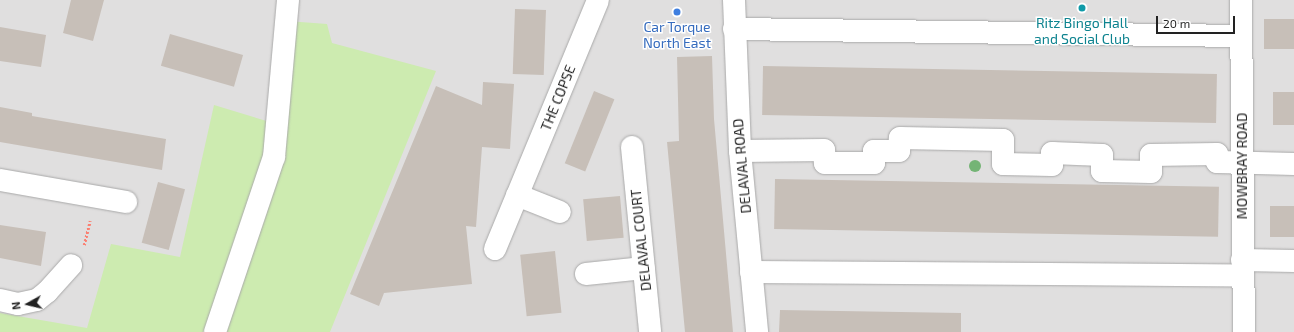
<!DOCTYPE html>
<style>
body{margin:0}
#map{position:relative;width:1294px;height:332px;overflow:hidden;background:#f2efe9;font-family:"Exo 2",sans-serif}
div>[style]{position:absolute}
.residential>*{inset:0;background:#e0dfdf;transform-origin:0 0}
.grass>*{inset:0;background:#cdebb0}
.building>*{inset:0;background:#c7bfb8;transform-origin:0 0}
.path>*{height:2.5px;margin-top:-1.25px;transform-origin:0;background:repeating-linear-gradient(90deg,#fa8072 0 2px,transparent 0 4px)}
.roads{filter:drop-shadow(0 0 1px #a9a9a9) drop-shadow(0 0 1px #a9a9a9)}
.minor>*{height:22px;margin:-11px;padding:0 11px;transform-origin:11px;border-radius:11px;background:#fff}
.trees>*{width:12px;height:12px;margin:-6px;border-radius:50%;background:#74b475}
.dots>*{width:11px;height:11px;translate:-50% -50%;box-sizing:border-box;border:2px solid #fff;border-radius:50%}
span{translate:-50% -50%;white-space:nowrap;text-align:center;line-height:1.15;-webkit-text-stroke:3px #fff;paint-order:stroke}
.culture-label{font-size:14px;color:#0d838f}
.shop-label{font-size:14px;color:#366cbe}
.street-label{font-size:14px;color:#222}
.north{position:absolute;left:8px;top:284px;width:40px;height:40px;-webkit-text-stroke:3px #fff;paint-order:stroke;rotate:262deg;font-size:11px;font-weight:700;line-height:16px;text-align:center;color:#222}
.north::after{content:'';display:block;margin:auto;width:14px;height:18px;background:#222;clip-path:polygon(50% 0,100% 100%,50% 72%,0 100%)}
.scale{position:absolute;left:1156px;top:16px;width:79px;height:18px;box-sizing:border-box;border:2px solid #222;border-top:0;padding-left:5px;font-size:12px;line-height:14px;white-space:nowrap;color:#222;-webkit-text-stroke:3px #fff;paint-order:stroke}
</style>
<div id="map">
<div class="residential">
<i style="left:0;top:0;width:1294px;height:332px"></i>
</div>
<div class="grass">
<i style="clip-path:polygon(287px 21px,327px 24px,332px 43px,436px 71px,330px 332px,0 332px,0 313px,87px 328px,111px 244px,180px 257px,214px 105px,273px 123px)"></i>
</div>
<div class="building">
<i style="clip-path:polygon(71px 0,104px 0,93px 41px,63px 33px)"></i>
<i style="left:515px;top:9px;width:31px;height:65px;rotate:2deg"></i>
<i style="left:1264px;top:19px;width:30px;height:30px"></i>
<i style="clip-path:polygon(0 27px,46px 35px,41px 67px,0 61px)"></i>
<i style="left:170px;top:34px;width:76px;height:33px;rotate:16deg"></i>
<i style="clip-path:polygon(712px 56px,714px 119px,733px 332px,685px 332px,667px 142px,679px 141px,677px 57px)"></i>
<i style="left:763px;top:66px;width:454px;height:49px;rotate:1deg"></i>
<i style="clip-path:polygon(483px 82px,514px 84px,510px 149px,482px 147px,476px 227px,466px 226px,472px 284px,384px 293px,379px 306px,350px 294px,436px 86px,482px 105px)"></i>
<i style="left:594px;top:91px;width:22px;height:78px;rotate:22deg"></i>
<i style="left:1273px;top:92px;width:21px;height:33px"></i>
<i style="clip-path:polygon(0 107px,32px 113px,32px 116px,166px 139px,162px 170px,0 142px)"></i>
<i style="left:775px;top:179px;width:444px;height:50px;rotate:1deg"></i>
<i style="left:158px;top:182px;width:28px;height:63px;rotate:15deg"></i>
<i style="left:620px;top:196px;width:42px;height:37px;rotate:85deg"></i>
<i style="left:1270px;top:206px;width:24px;height:31px"></i>
<i style="clip-path:polygon(0 225px,46px 232px,41px 266px,0 258px)"></i>
<i style="left:555px;top:251px;width:62px;height:35px;rotate:84deg"></i>
<i style="clip-path:polygon(780px 310px,961px 313px,961px 332px,779px 332px)"></i>
</div>
<div class="path">
<i style="left:84px;top:245px;width:25px;rotate:-76deg"></i>
</div>
<div class="roads">
<div class="minor">
<i style="left:734px;top:0;width:151px;rotate:87.7deg"></i>
<i style="left:740px;top:151px;width:182px;rotate:84.6deg"></i>
<i style="left:1241px;top:0;width:332px;rotate:89.5deg"></i>
<i style="left:734px;top:29px;width:507px;rotate:0.79deg"></i>
<i style="left:632px;top:147px;width:186px;rotate:84.4deg"></i>
<i style="left:740px;top:151px;width:84px;rotate:-0.7deg"></i>
<i style="left:824px;top:150px;width:13px;rotate:86deg"></i>
<i style="left:825px;top:163px;width:49px"></i>
<i style="left:874px;top:163px;width:12px;rotate:-90deg"></i>
<i style="left:874px;top:151px;width:25px"></i>
<i style="left:899px;top:151px;width:13px;rotate:-86deg"></i>
<i style="left:900px;top:138px;width:103px;rotate:1.1deg"></i>
<i style="left:1003px;top:140px;width:24px;rotate:90deg"></i>
<i style="left:1003px;top:164px;width:49px;rotate:1.2deg"></i>
<i style="left:1052px;top:165px;width:12px;rotate:-90deg"></i>
<i style="left:1052px;top:153px;width:50px;rotate:2.3deg"></i>
<i style="left:1102px;top:155px;width:16px;rotate:90deg"></i>
<i style="left:1102px;top:171px;width:49px;rotate:1.2deg"></i>
<i style="left:1151px;top:172px;width:17px;rotate:-90deg"></i>
<i style="left:1151px;top:155px;width:66px;rotate:-0.9deg"></i>
<i style="left:1217px;top:154px;width:8px;rotate:90deg"></i>
<i style="left:1217px;top:162px;width:77px;rotate:1.5deg"></i>
<i style="left:0;top:180px;width:128px;rotate:9.9deg"></i>
<i style="left:517px;top:195px;width:46px;rotate:21.6deg"></i>
<i style="left:495px;top:249px;width:269px;rotate:-67.5deg"></i>
<i style="left:1242px;top:260px;width:52px;rotate:1.1deg"></i>
<i style="left:751px;top:272px;width:491px;rotate:0.4deg"></i>
<i style="left:586px;top:274px;width:58px;rotate:-5.9deg"></i>
<i style="left:0;top:300px;width:18px;rotate:13deg"></i>
<i style="left:18px;top:304px;width:19px;rotate:-12deg"></i>
<i style="left:37px;top:300px;width:13px;rotate:-39deg"></i>
<i style="left:47px;top:292px;width:36px;rotate:-48deg"></i>
<i style="left:215px;top:332px;width:185px;rotate:-71.4deg"></i>
<i style="left:274px;top:157px;width:158px;rotate:-84.9deg"></i>
</div>
</div>
<div class="trees">
<i style="left:975px;top:166px"></i>
</div>
<div class="dots">
<i style="left:1082px;top:8px;background:#0f9aa8"></i>
<i style="left:677px;top:12px;background:#3f7fe0"></i>
</div>
<div class="culture-label">
<span style="left:1082px;top:31px">Ritz Bingo Hall<br>and Social Club</span>
</div>
<div class="shop-label">
<span style="left:677px;top:35px">Car Torque<br>North East</span>
</div>
<div class="street-label">
<span style="left:558px;top:98px;rotate:-68deg">THE COPSE</span>
<span style="left:742px;top:166px;rotate:-95deg">DELAVAL ROAD</span>
<span style="left:1242px;top:166px;rotate:-90deg">MOWBRAY ROAD</span>
<span style="left:641px;top:240px;rotate:-96deg">DELAVAL COURT</span>
</div>
<div class="north">N</div>
<div class="scale">20 m</div>
</div>
